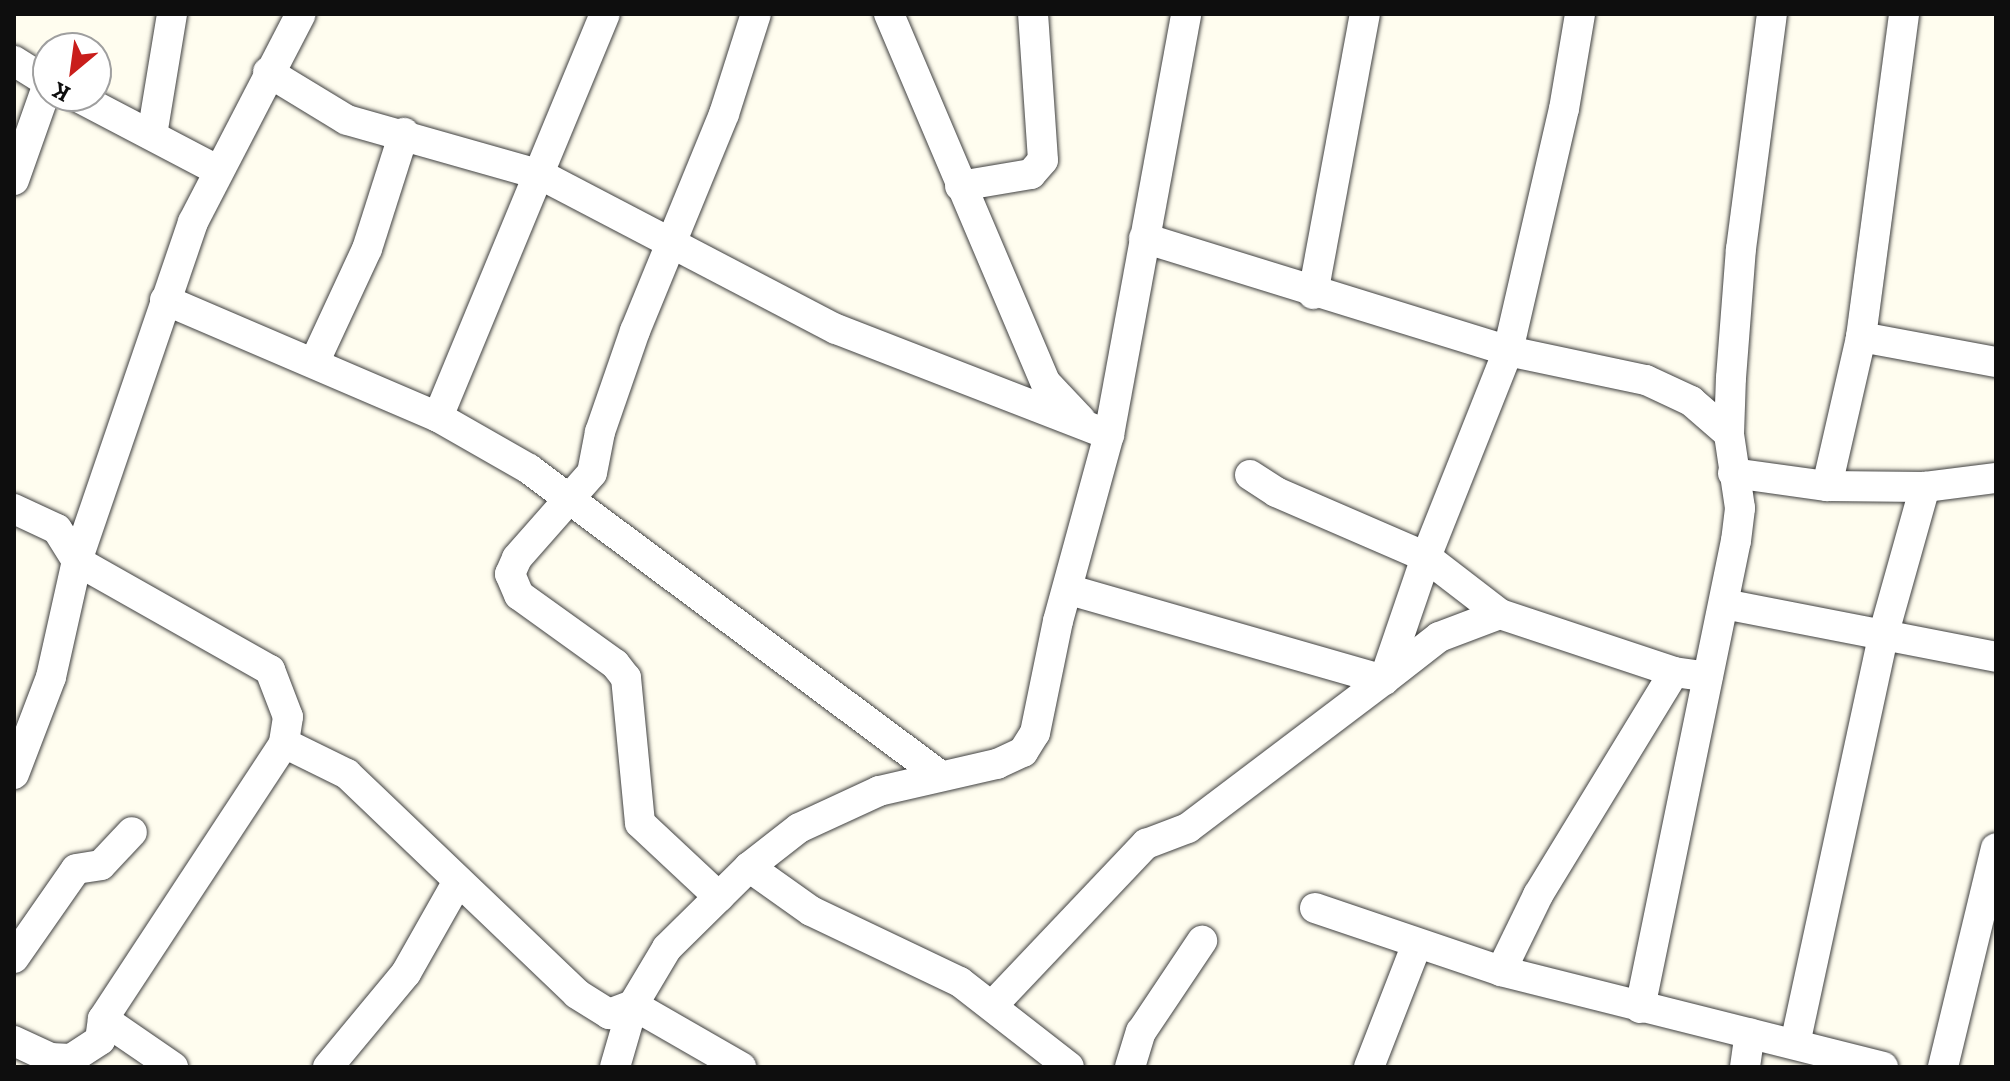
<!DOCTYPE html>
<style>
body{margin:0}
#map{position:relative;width:2010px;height:1081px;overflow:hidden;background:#fffdef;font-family:Bitter,serif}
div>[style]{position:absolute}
.roads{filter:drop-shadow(0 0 2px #414141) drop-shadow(0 0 2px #414141)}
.minor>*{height:30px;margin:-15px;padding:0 15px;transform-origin:15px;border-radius:15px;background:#fff}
span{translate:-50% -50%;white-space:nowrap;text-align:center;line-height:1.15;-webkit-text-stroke:8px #fff;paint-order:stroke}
.frame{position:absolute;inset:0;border:16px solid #0e0e0e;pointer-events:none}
.north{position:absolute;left:32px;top:32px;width:80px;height:80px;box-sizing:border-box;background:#fff;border:2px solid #9f9f9f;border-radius:50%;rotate:209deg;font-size:22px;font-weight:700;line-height:32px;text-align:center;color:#0e0e0e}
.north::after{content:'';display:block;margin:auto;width:28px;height:36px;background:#c91e1b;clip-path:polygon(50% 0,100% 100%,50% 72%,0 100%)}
</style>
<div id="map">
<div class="roads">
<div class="minor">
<i style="left:889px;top:14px;width:401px;rotate:67deg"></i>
<i style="left:1046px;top:383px;width:50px;rotate:46.6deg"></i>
<i style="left:14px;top:61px;width:40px;rotate:32deg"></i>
<i style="left:268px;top:72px;width:92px;rotate:31.3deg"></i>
<i style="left:347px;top:120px;width:202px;rotate:15.8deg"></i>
<i style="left:541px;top:175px;width:333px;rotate:27.6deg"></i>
<i style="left:836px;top:329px;width:293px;rotate:21.2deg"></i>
<i style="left:76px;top:96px;width:161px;rotate:27.7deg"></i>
<i style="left:152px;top:135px;width:123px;rotate:-80.6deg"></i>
<i style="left:14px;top:180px;width:102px;rotate:-70.5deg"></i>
<i style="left:960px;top:186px;width:72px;rotate:-9.6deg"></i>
<i style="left:1031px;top:174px;width:18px;rotate:-49deg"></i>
<i style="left:1043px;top:160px;width:146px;rotate:-93.9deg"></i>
<i style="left:1144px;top:238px;width:381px;rotate:17.2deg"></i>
<i style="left:1508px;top:351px;width:141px;rotate:11.9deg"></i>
<i style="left:1646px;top:380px;width:50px;rotate:25deg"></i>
<i style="left:1691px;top:401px;width:50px;rotate:41deg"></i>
<i style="left:1313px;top:294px;width:285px;rotate:-79.5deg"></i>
<i style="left:165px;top:300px;width:297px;rotate:23.2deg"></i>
<i style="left:438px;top:417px;width:105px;rotate:29.7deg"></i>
<i style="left:529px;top:469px;width:510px;rotate:36.71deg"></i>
<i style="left:1861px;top:337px;width:137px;rotate:10.5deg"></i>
<i style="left:314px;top:363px;width:126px;rotate:-65.1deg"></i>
<i style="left:367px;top:249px;width:122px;rotate:-72.3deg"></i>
<i style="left:438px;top:417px;width:436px;rotate:-67.5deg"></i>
<i style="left:1733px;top:473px;width:95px;rotate:7.9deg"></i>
<i style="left:1827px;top:486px;width:98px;rotate:0.6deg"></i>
<i style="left:1925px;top:487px;width:72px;rotate:-7.2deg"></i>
<i style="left:1250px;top:475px;width:31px;rotate:33deg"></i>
<i style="left:1276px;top:492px;width:163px;rotate:23.4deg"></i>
<i style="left:1426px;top:557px;width:93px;rotate:37.6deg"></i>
<i style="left:1500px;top:614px;width:183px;rotate:18.4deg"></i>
<i style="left:1674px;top:672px;width:34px;rotate:8deg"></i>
<i style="left:1827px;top:486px;width:153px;rotate:-77.1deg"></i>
<i style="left:1861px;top:337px;width:326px;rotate:-82.4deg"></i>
<i style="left:14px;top:509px;width:47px;rotate:24.9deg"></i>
<i style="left:57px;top:529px;width:38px;rotate:58deg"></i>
<i style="left:77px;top:561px;width:222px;rotate:29.5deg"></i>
<i style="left:270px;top:670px;width:50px;rotate:69deg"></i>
<i style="left:288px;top:717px;width:26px;rotate:99deg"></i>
<i style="left:284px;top:743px;width:70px;rotate:26.2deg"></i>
<i style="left:347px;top:774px;width:318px;rotate:43.7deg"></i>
<i style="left:577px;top:994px;width:38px;rotate:32deg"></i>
<i style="left:609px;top:1014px;width:26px;rotate:-21deg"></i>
<i style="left:633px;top:1005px;width:125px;rotate:29.9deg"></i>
<i style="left:1070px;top:590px;width:327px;rotate:16deg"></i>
<i style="left:1384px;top:680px;width:70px;rotate:-38deg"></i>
<i style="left:1439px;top:637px;width:65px;rotate:-20.7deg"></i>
<i style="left:1724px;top:604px;width:277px;rotate:11deg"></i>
<i style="left:14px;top:774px;width:104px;rotate:-69.1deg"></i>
<i style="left:51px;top:677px;width:119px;rotate:-77.4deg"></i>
<i style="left:77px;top:561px;width:358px;rotate:-71.1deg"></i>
<i style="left:193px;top:222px;width:234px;rotate:-62.6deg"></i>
<i style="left:749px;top:867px;width:76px;rotate:35.4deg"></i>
<i style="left:811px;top:911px;width:165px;rotate:25.5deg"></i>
<i style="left:960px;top:982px;width:138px;rotate:37.9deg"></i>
<i style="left:719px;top:897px;width:108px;rotate:-136.9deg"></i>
<i style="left:640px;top:823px;width:146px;rotate:-95.5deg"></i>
<i style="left:626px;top:678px;width:18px;rotate:-128deg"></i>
<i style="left:615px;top:664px;width:118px;rotate:-144.3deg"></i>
<i style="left:519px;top:595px;width:23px;rotate:-113deg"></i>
<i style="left:510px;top:574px;width:17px;rotate:-66deg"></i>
<i style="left:517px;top:558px;width:113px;rotate:-48.6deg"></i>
<i style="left:592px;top:473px;width:42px;rotate:-79deg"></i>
<i style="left:600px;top:432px;width:107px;rotate:-70.9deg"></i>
<i style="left:635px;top:331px;width:235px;rotate:-67.7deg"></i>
<i style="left:724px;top:114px;width:105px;rotate:-72.3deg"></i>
<i style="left:1315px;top:908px;width:196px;rotate:18.7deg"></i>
<i style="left:1501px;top:971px;width:394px;rotate:14.1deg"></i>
<i style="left:14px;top:958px;width:108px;rotate:-55.1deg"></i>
<i style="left:76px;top:869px;width:25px;rotate:-9deg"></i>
<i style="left:101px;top:865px;width:45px;rotate:-46.8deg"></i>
<i style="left:1501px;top:971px;width:85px;rotate:-64deg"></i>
<i style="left:1538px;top:895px;width:261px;rotate:-58.6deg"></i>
<i style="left:992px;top:1006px;width:224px;rotate:-46.5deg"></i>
<i style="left:1146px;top:844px;width:45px;rotate:-20.9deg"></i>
<i style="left:1188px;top:828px;width:246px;rotate:-37.1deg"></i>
<i style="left:1384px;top:680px;width:130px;rotate:-71.1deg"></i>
<i style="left:1426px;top:557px;width:222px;rotate:-68.3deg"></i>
<i style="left:1508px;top:351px;width:248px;rotate:-77deg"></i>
<i style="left:1564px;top:109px;width:96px;rotate:-80.4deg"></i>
<i style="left:1640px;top:1008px;width:477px;rotate:-78.4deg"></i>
<i style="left:1736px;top:541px;width:33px;rotate:-83deg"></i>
<i style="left:1740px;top:508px;width:75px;rotate:-98.5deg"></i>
<i style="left:1729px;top:434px;width:56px;rotate:-88deg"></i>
<i style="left:1731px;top:378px;width:129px;rotate:-85.6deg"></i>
<i style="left:1741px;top:249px;width:237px;rotate:-82.5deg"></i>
<i style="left:103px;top:1019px;width:85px;rotate:34.4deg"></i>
<i style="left:14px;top:1041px;width:40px;rotate:25deg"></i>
<i style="left:50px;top:1058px;width:21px;rotate:3deg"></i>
<i style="left:71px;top:1059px;width:35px;rotate:-33deg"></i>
<i style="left:100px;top:1040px;width:21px;rotate:-82deg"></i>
<i style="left:103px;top:1019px;width:330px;rotate:-56.7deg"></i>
<i style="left:1795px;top:1044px;width:417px;rotate:-77.8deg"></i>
<i style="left:1883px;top:636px;width:155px;rotate:-74.3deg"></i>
<i style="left:328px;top:1067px;width:122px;rotate:-50.3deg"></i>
<i style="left:406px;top:973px;width:106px;rotate:-60.5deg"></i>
<i style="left:615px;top:1067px;width:65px;rotate:-73.8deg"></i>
<i style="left:633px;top:1005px;width:66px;rotate:-59.2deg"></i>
<i style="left:667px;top:948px;width:115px;rotate:-44.6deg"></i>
<i style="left:749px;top:867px;width:63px;rotate:-38deg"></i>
<i style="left:799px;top:828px;width:88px;rotate:-24.8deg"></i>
<i style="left:879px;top:791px;width:121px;rotate:-12.9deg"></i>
<i style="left:997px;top:764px;width:29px;rotate:-25deg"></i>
<i style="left:1023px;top:752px;width:22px;rotate:-58deg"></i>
<i style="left:1035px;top:733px;width:114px;rotate:-78.4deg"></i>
<i style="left:1058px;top:621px;width:193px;rotate:-74.7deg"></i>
<i style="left:1109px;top:435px;width:428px;rotate:-79.6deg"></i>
<i style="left:1130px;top:1067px;width:37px;rotate:-73deg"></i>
<i style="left:1141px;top:1032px;width:110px;rotate:-56.2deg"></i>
<i style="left:1369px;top:1067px;width:132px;rotate:-68.7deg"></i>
<i style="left:1745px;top:1067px;width:34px;rotate:-82deg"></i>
<i style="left:1943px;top:1067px;width:225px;rotate:-76.4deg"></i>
</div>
</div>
<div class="frame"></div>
<div class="north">K</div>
</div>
